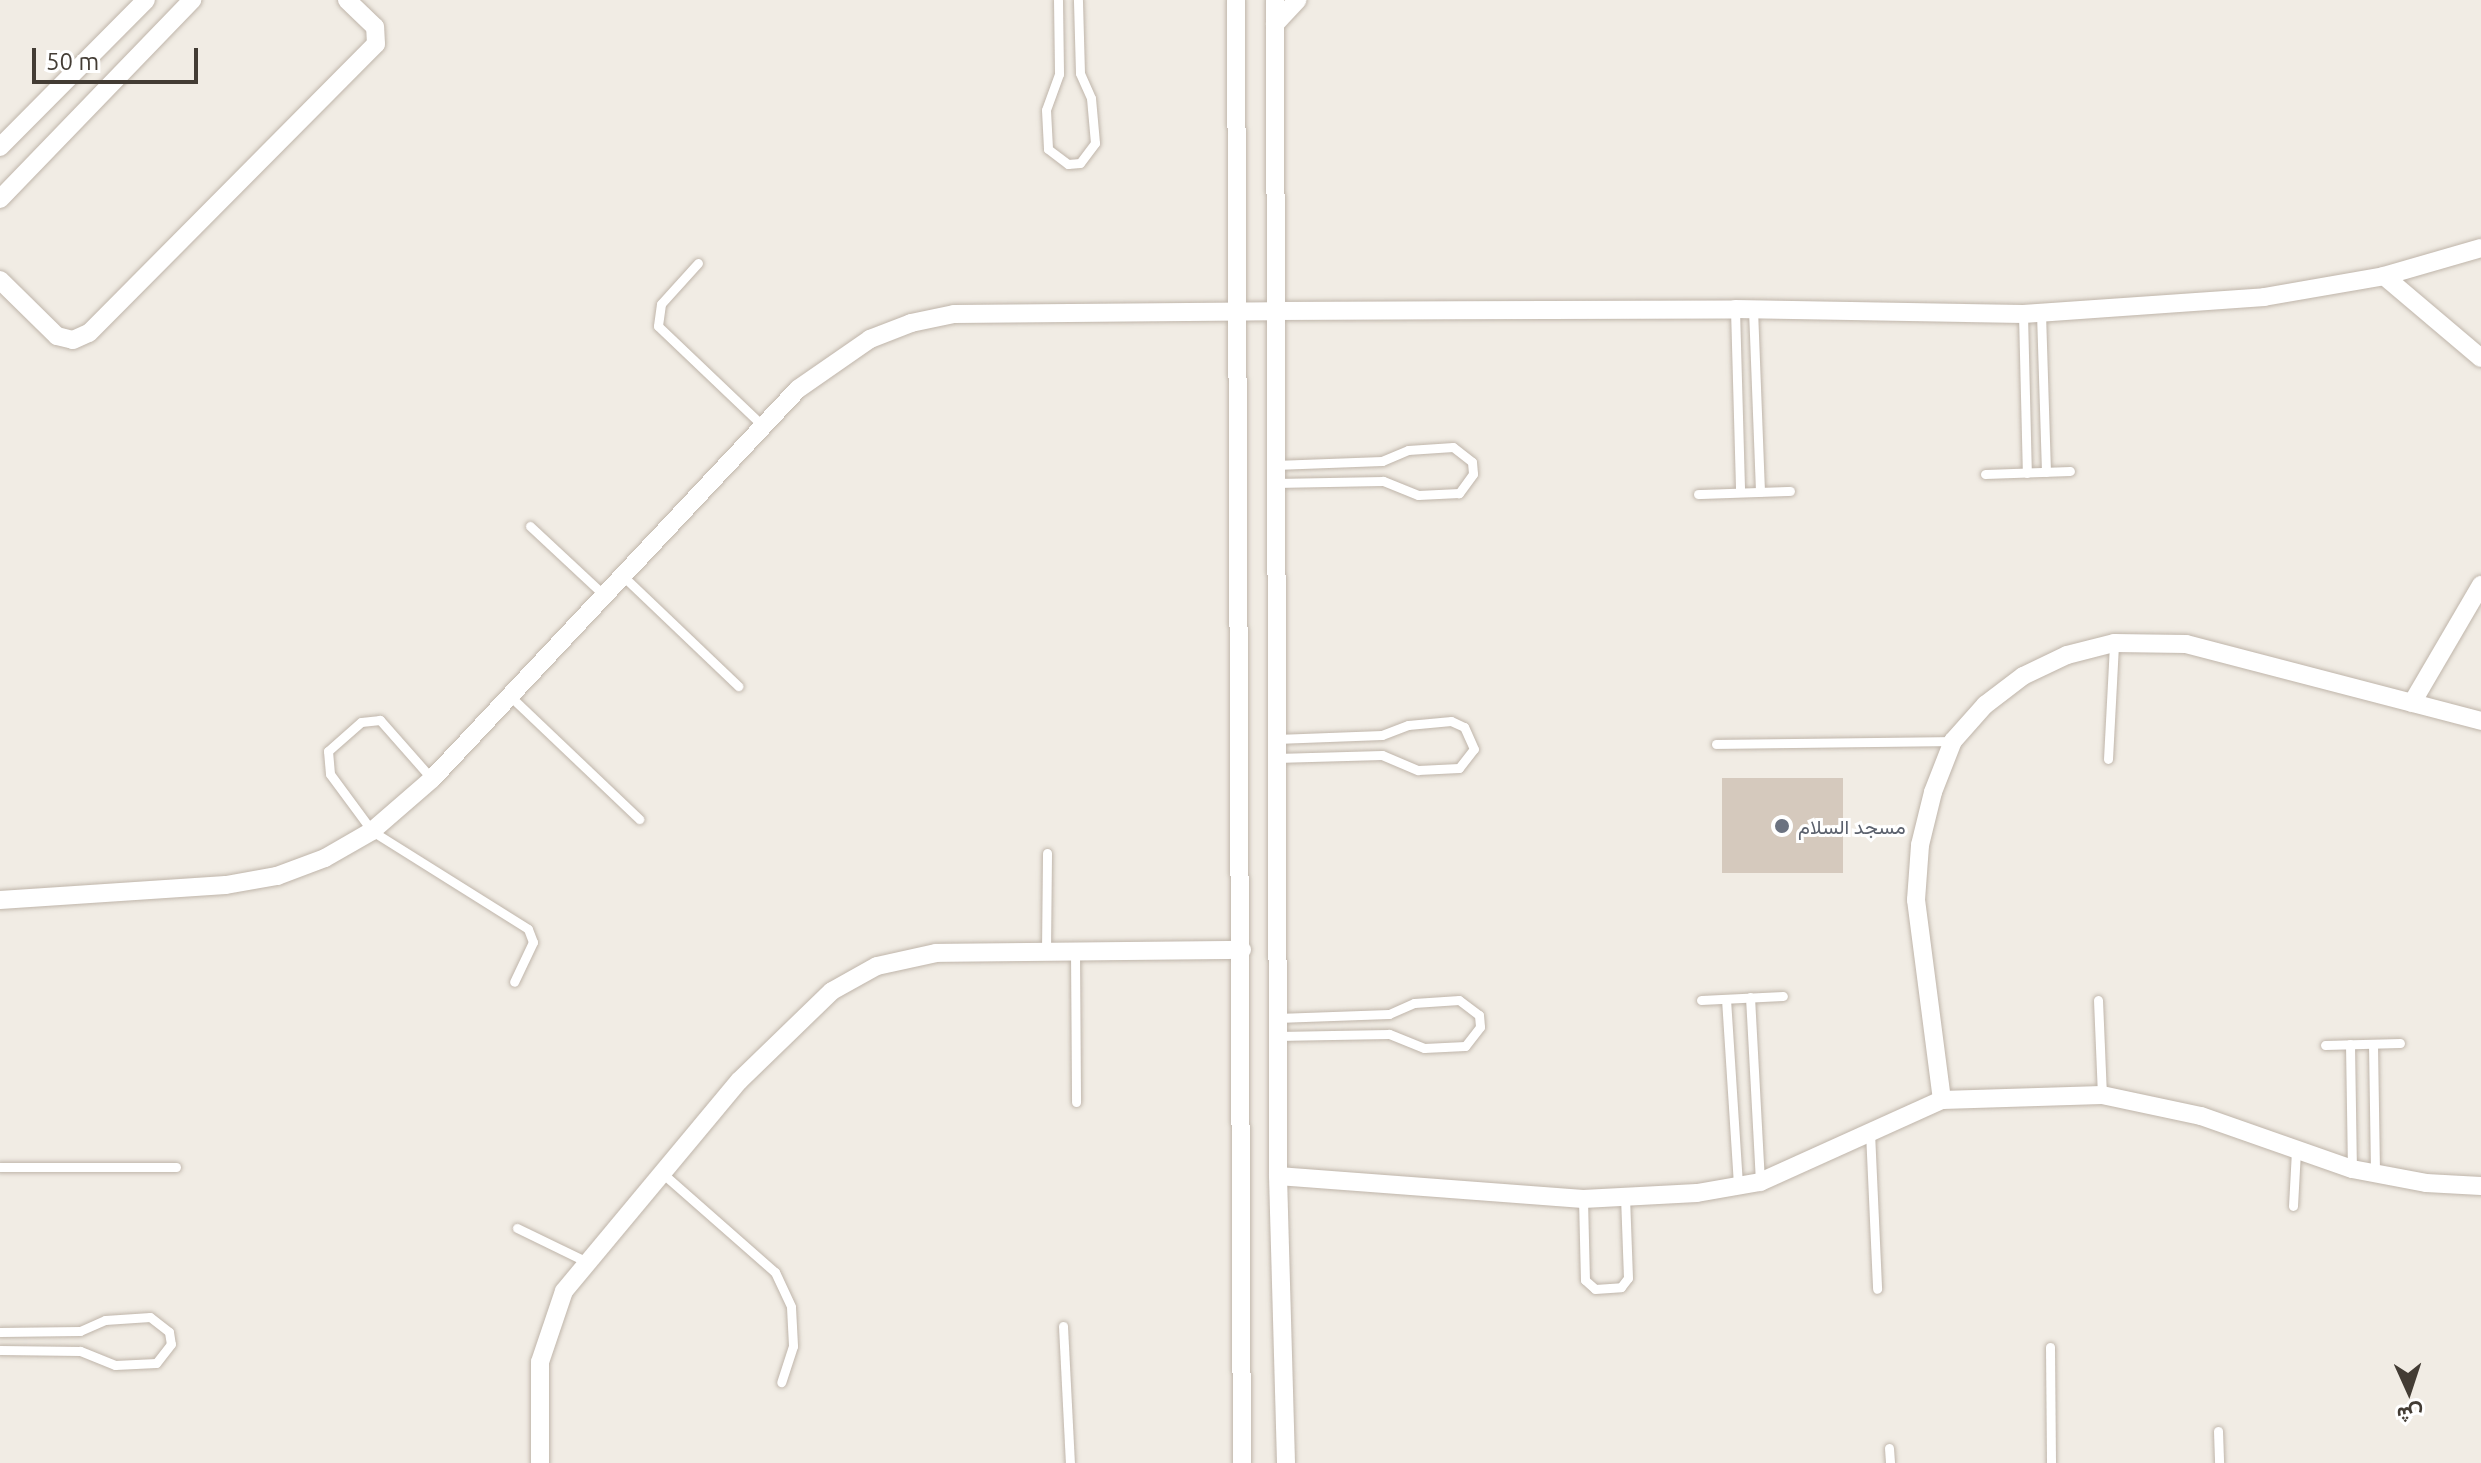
<!DOCTYPE html>
<meta charset="utf-8">
<style>
body{margin:0}
#map{position:relative;width:2481px;height:1463px;overflow:hidden;background:#f1ece4;font-family:Ubuntu,Vazirmatn,sans-serif}
div>[style]{position:absolute}
.building>*{inset:0;background:#d5c9bd;transform-origin:0 0}
.roads{filter:drop-shadow(0 0 2px #bfb5aa) drop-shadow(0 0 2px #bfb5aa)}
.service>*{height:9px;margin:-4.5px;padding:0 4.5px;transform-origin:4.5px;border-radius:4.5px;background:#fff}
.minor>*{height:18px;margin:-9px;padding:0 9px;transform-origin:9px;border-radius:9px;background:#fff}
.dots>*{width:22px;height:22px;translate:-50% -50%;box-sizing:border-box;border:4px solid #fff;border-radius:50%}
span{translate:-50% -50%;white-space:nowrap;text-align:center;line-height:1.15;-webkit-text-stroke:6px #fff;paint-order:stroke}
.worship-label{font-size:20px;color:#5b616d}
.left{translate:0 -50%;text-align:left}
.north{position:absolute;left:2369px;top:1351px;width:80px;height:80px;-webkit-text-stroke:6px #fff;paint-order:stroke;rotate:177deg;font-size:22px;font-weight:700;line-height:32px;text-align:center;color:#433c34}
.north::after{content:'';display:block;margin:auto;width:28px;height:36px;background:#433c34;clip-path:polygon(50% 0,100% 100%,50% 72%,0 100%)}
.scale{position:absolute;left:32px;top:48px;width:166px;height:36px;box-sizing:border-box;border:4px solid #433c34;border-top:0;padding-left:10px;font-size:24px;line-height:28px;white-space:nowrap;color:#433c34;-webkit-text-stroke:6px #fff;paint-order:stroke}
</style>
<div id="map">
<div class="building">
<i style="left:1722px;top:778px;width:121px;height:95px"></i>
</div>
<div class="roads">
<div class="service">
<i style="left:1058px;top:0;width:74px;rotate:89.2deg"></i>
<i style="left:1059px;top:74px;width:38px;rotate:110deg"></i>
<i style="left:1046px;top:110px;width:39px;rotate:87deg"></i>
<i style="left:1048px;top:149px;width:25px;rotate:37deg"></i>
<i style="left:1068px;top:164px;width:12px;rotate:-5deg"></i>
<i style="left:1080px;top:163px;width:25px;rotate:-53deg"></i>
<i style="left:1095px;top:143px;width:45px;rotate:-95.1deg"></i>
<i style="left:1091px;top:98px;width:27px;rotate:-114deg"></i>
<i style="left:1080px;top:73px;width:73px;rotate:-91.6deg"></i>
<i style="left:698px;top:263px;width:55px;rotate:132.1deg"></i>
<i style="left:661px;top:304px;width:22px;rotate:98deg"></i>
<i style="left:658px;top:326px;width:145px;rotate:43.6deg"></i>
<i style="left:1735px;top:309px;width:183px;rotate:88.4deg"></i>
<i style="left:1753px;top:309px;width:183px;rotate:87.8deg"></i>
<i style="left:2041px;top:313px;width:159px;rotate:88.2deg"></i>
<i style="left:2023px;top:314px;width:159px;rotate:88.6deg"></i>
<i style="left:1275px;top:465px;width:107px;rotate:-2.1deg"></i>
<i style="left:1382px;top:461px;width:28px;rotate:-23deg"></i>
<i style="left:1408px;top:450px;width:45px;rotate:-3.8deg"></i>
<i style="left:1453px;top:447px;width:24px;rotate:38deg"></i>
<i style="left:1472px;top:462px;width:12px;rotate:85deg"></i>
<i style="left:1473px;top:474px;width:24px;rotate:126deg"></i>
<i style="left:1459px;top:493px;width:41px;rotate:177.2deg"></i>
<i style="left:1418px;top:495px;width:38px;rotate:-158deg"></i>
<i style="left:1383px;top:481px;width:108px;rotate:178.9deg"></i>
<i style="left:1985px;top:474px;width:85px;rotate:-2deg"></i>
<i style="left:1698px;top:494px;width:92px;rotate:-1.9deg"></i>
<i style="left:530px;top:526px;width:101px;rotate:43deg"></i>
<i style="left:622px;top:575px;width:161px;rotate:43.7deg"></i>
<i style="left:509px;top:695px;width:180px;rotate:43.6deg"></i>
<i style="left:1716px;top:744px;width:237px;rotate:-0.7deg"></i>
<i style="left:1276px;top:758px;width:106px;rotate:-1.6deg"></i>
<i style="left:1382px;top:755px;width:39px;rotate:23deg"></i>
<i style="left:1418px;top:770px;width:41px;rotate:-2.8deg"></i>
<i style="left:1459px;top:768px;width:24px;rotate:-52deg"></i>
<i style="left:1474px;top:749px;width:24px;rotate:-114deg"></i>
<i style="left:1464px;top:727px;width:14px;rotate:-155deg"></i>
<i style="left:1451px;top:721px;width:43px;rotate:174.7deg"></i>
<i style="left:1408px;top:725px;width:28px;rotate:159deg"></i>
<i style="left:1382px;top:735px;width:106px;rotate:177.8deg"></i>
<i style="left:2108px;top:759px;width:116px;rotate:-87deg"></i>
<i style="left:432px;top:779px;width:79px;rotate:-131.4deg"></i>
<i style="left:380px;top:720px;width:19px;rotate:174deg"></i>
<i style="left:361px;top:722px;width:44px;rotate:138.7deg"></i>
<i style="left:328px;top:751px;width:23px;rotate:85deg"></i>
<i style="left:330px;top:774px;width:71px;rotate:53.6deg"></i>
<i style="left:372px;top:831px;width:184px;rotate:32.1deg"></i>
<i style="left:528px;top:929px;width:14px;rotate:69deg"></i>
<i style="left:533px;top:942px;width:44px;rotate:115.4deg"></i>
<i style="left:1046px;top:951px;width:98px;rotate:-89.4deg"></i>
<i style="left:1075px;top:951px;width:151px;rotate:89.6deg"></i>
<i style="left:1750px;top:997px;width:185px;rotate:86.9deg"></i>
<i style="left:1726px;top:999px;width:188px;rotate:86.3deg"></i>
<i style="left:1701px;top:1000px;width:82px;rotate:-2.8deg"></i>
<i style="left:2098px;top:1000px;width:95px;rotate:87.6deg"></i>
<i style="left:1277px;top:1018px;width:112px;rotate:-2deg"></i>
<i style="left:1389px;top:1014px;width:27px;rotate:-24deg"></i>
<i style="left:1414px;top:1003px;width:45px;rotate:-3.8deg"></i>
<i style="left:1459px;top:1000px;width:25px;rotate:37deg"></i>
<i style="left:1479px;top:1015px;width:12px;rotate:85deg"></i>
<i style="left:1480px;top:1027px;width:24px;rotate:128deg"></i>
<i style="left:1465px;top:1046px;width:41px;rotate:177.2deg"></i>
<i style="left:1424px;top:1048px;width:38px;rotate:-158deg"></i>
<i style="left:1389px;top:1034px;width:112px;rotate:179deg"></i>
<i style="left:2350px;top:1044px;width:125px;rotate:89.1deg"></i>
<i style="left:2373px;top:1044px;width:131px;rotate:89.1deg"></i>
<i style="left:2325px;top:1045px;width:75px;rotate:-1.5deg"></i>
<i style="left:1870px;top:1132px;width:157px;rotate:87.4deg"></i>
<i style="left:0;top:1167px;width:176px"></i>
<i style="left:661px;top:1172px;width:152px;rotate:41.3deg"></i>
<i style="left:775px;top:1272px;width:38px;rotate:65deg"></i>
<i style="left:791px;top:1307px;width:39px;rotate:87deg"></i>
<i style="left:793px;top:1346px;width:38px;rotate:108deg"></i>
<i style="left:1583px;top:1199px;width:81px;rotate:88.6deg"></i>
<i style="left:1585px;top:1280px;width:13px;rotate:42deg"></i>
<i style="left:1595px;top:1289px;width:26px;rotate:-4deg"></i>
<i style="left:1621px;top:1287px;width:11px;rotate:-52deg"></i>
<i style="left:1628px;top:1278px;width:81px;rotate:-92.1deg"></i>
<i style="left:2293px;top:1206px;width:55px;rotate:-86.9deg"></i>
<i style="left:517px;top:1228px;width:76px;rotate:25.9deg"></i>
<i style="left:1063px;top:1326px;width:137px;rotate:87.1deg"></i>
<i style="left:0;top:1332px;width:80px;rotate:-0.7deg"></i>
<i style="left:80px;top:1331px;width:27px;rotate:-24deg"></i>
<i style="left:105px;top:1320px;width:45px;rotate:-3.8deg"></i>
<i style="left:150px;top:1317px;width:24px;rotate:38deg"></i>
<i style="left:169px;top:1332px;width:12px;rotate:81deg"></i>
<i style="left:171px;top:1344px;width:24px;rotate:128deg"></i>
<i style="left:156px;top:1363px;width:41px;rotate:177.2deg"></i>
<i style="left:115px;top:1365px;width:38px;rotate:-158deg"></i>
<i style="left:80px;top:1351px;width:80px;rotate:-179.3deg"></i>
<i style="left:2050px;top:1347px;width:116px;rotate:89.5deg"></i>
<i style="left:2218px;top:1431px;width:32px;rotate:88deg"></i>
<i style="left:1889px;top:1448px;width:15px;rotate:86deg"></i>
</div>
<div class="minor">
<i style="left:1236px;top:0;width:1463px;rotate:89.77deg"></i>
<i style="left:1275px;top:0;width:1176px;rotate:89.85deg"></i>
<i style="left:1278px;top:1176px;width:287px;rotate:88.4deg"></i>
<i style="left:1275px;top:24px;width:33px;rotate:-47deg"></i>
<i style="left:0;top:147px;width:207px;rotate:-45.2deg"></i>
<i style="left:0;top:199px;width:277px;rotate:-46deg"></i>
<i style="left:2384px;top:276px;width:127px;rotate:40.2deg"></i>
<i style="left:0;top:280px;width:80px;rotate:44.5deg"></i>
<i style="left:57px;top:336px;width:16px;rotate:14deg"></i>
<i style="left:73px;top:340px;width:17px;rotate:-24deg"></i>
<i style="left:89px;top:333px;width:407px;rotate:-45.2deg"></i>
<i style="left:376px;top:44px;width:17px;rotate:-93deg"></i>
<i style="left:375px;top:27px;width:39px;rotate:-136deg"></i>
<i style="left:2412px;top:703px;width:137px;rotate:-59.7deg"></i>
<i style="left:0;top:900px;width:226px;rotate:-3.8deg"></i>
<i style="left:226px;top:885px;width:52px;rotate:-10deg"></i>
<i style="left:277px;top:876px;width:51px;rotate:-20.6deg"></i>
<i style="left:325px;top:858px;width:54px;rotate:-29.9deg"></i>
<i style="left:372px;top:831px;width:79px;rotate:-40.9deg"></i>
<i style="left:432px;top:779px;width:535px;rotate:-46.82deg"></i>
<i style="left:798px;top:389px;width:88px;rotate:-34.8deg"></i>
<i style="left:870px;top:339px;width:44px;rotate:-21.3deg"></i>
<i style="left:911px;top:323px;width:44px;rotate:-11.8deg"></i>
<i style="left:954px;top:314px;width:320px;rotate:-0.5deg"></i>
<i style="left:1274px;top:311px;width:461px;rotate:-0.2deg"></i>
<i style="left:1735px;top:309px;width:288px;rotate:1deg"></i>
<i style="left:2023px;top:314px;width:242px;rotate:-4deg"></i>
<i style="left:2264px;top:297px;width:122px;rotate:-9.9deg"></i>
<i style="left:2384px;top:276px;width:101px;rotate:-16.1deg"></i>
<i style="left:1942px;top:1100px;width:202px;rotate:-97.4deg"></i>
<i style="left:1916px;top:900px;width:55px;rotate:-85.8deg"></i>
<i style="left:1920px;top:845px;width:55px;rotate:-76.2deg"></i>
<i style="left:1933px;top:792px;width:55px;rotate:-68.6deg"></i>
<i style="left:1953px;top:741px;width:48px;rotate:-48.4deg"></i>
<i style="left:1985px;top:705px;width:48px;rotate:-37.3deg"></i>
<i style="left:2023px;top:676px;width:49px;rotate:-25.5deg"></i>
<i style="left:2067px;top:655px;width:49px;rotate:-14.3deg"></i>
<i style="left:2114px;top:643px;width:72px;rotate:0.8deg"></i>
<i style="left:2186px;top:644px;width:305px;rotate:14.6deg"></i>
<i style="left:1278px;top:1176px;width:306px;rotate:4.3deg"></i>
<i style="left:1583px;top:1199px;width:114px;rotate:-3deg"></i>
<i style="left:1697px;top:1193px;width:64px;rotate:-9.9deg"></i>
<i style="left:1760px;top:1182px;width:200px;rotate:-24.3deg"></i>
<i style="left:1942px;top:1100px;width:160px;rotate:-1.8deg"></i>
<i style="left:2102px;top:1095px;width:101px;rotate:12deg"></i>
<i style="left:2201px;top:1116px;width:160px;rotate:19.3deg"></i>
<i style="left:2352px;top:1169px;width:75px;rotate:10.7deg"></i>
<i style="left:2426px;top:1183px;width:55px;rotate:3.1deg"></i>
<i style="left:540px;top:1463px;width:101px;rotate:-90deg"></i>
<i style="left:540px;top:1362px;width:75px;rotate:-71.3deg"></i>
<i style="left:564px;top:1291px;width:273px;rotate:-50.2deg"></i>
<i style="left:739px;top:1081px;width:129px;rotate:-44.1deg"></i>
<i style="left:832px;top:991px;width:51px;rotate:-29.1deg"></i>
<i style="left:877px;top:966px;width:60px;rotate:-12.4deg"></i>
<i style="left:936px;top:953px;width:306px;rotate:-0.6deg"></i>
</div>
</div>
<div class="dots">
<i style="left:1782px;top:826px;background:#6b7280"></i>
</div>
<div class="worship-label">
<span class="left" style="left:1798px;top:826px">مسجد السلام</span>
</div>
<div class="north">ش</div>
<div class="scale">50 m</div>
</div>
